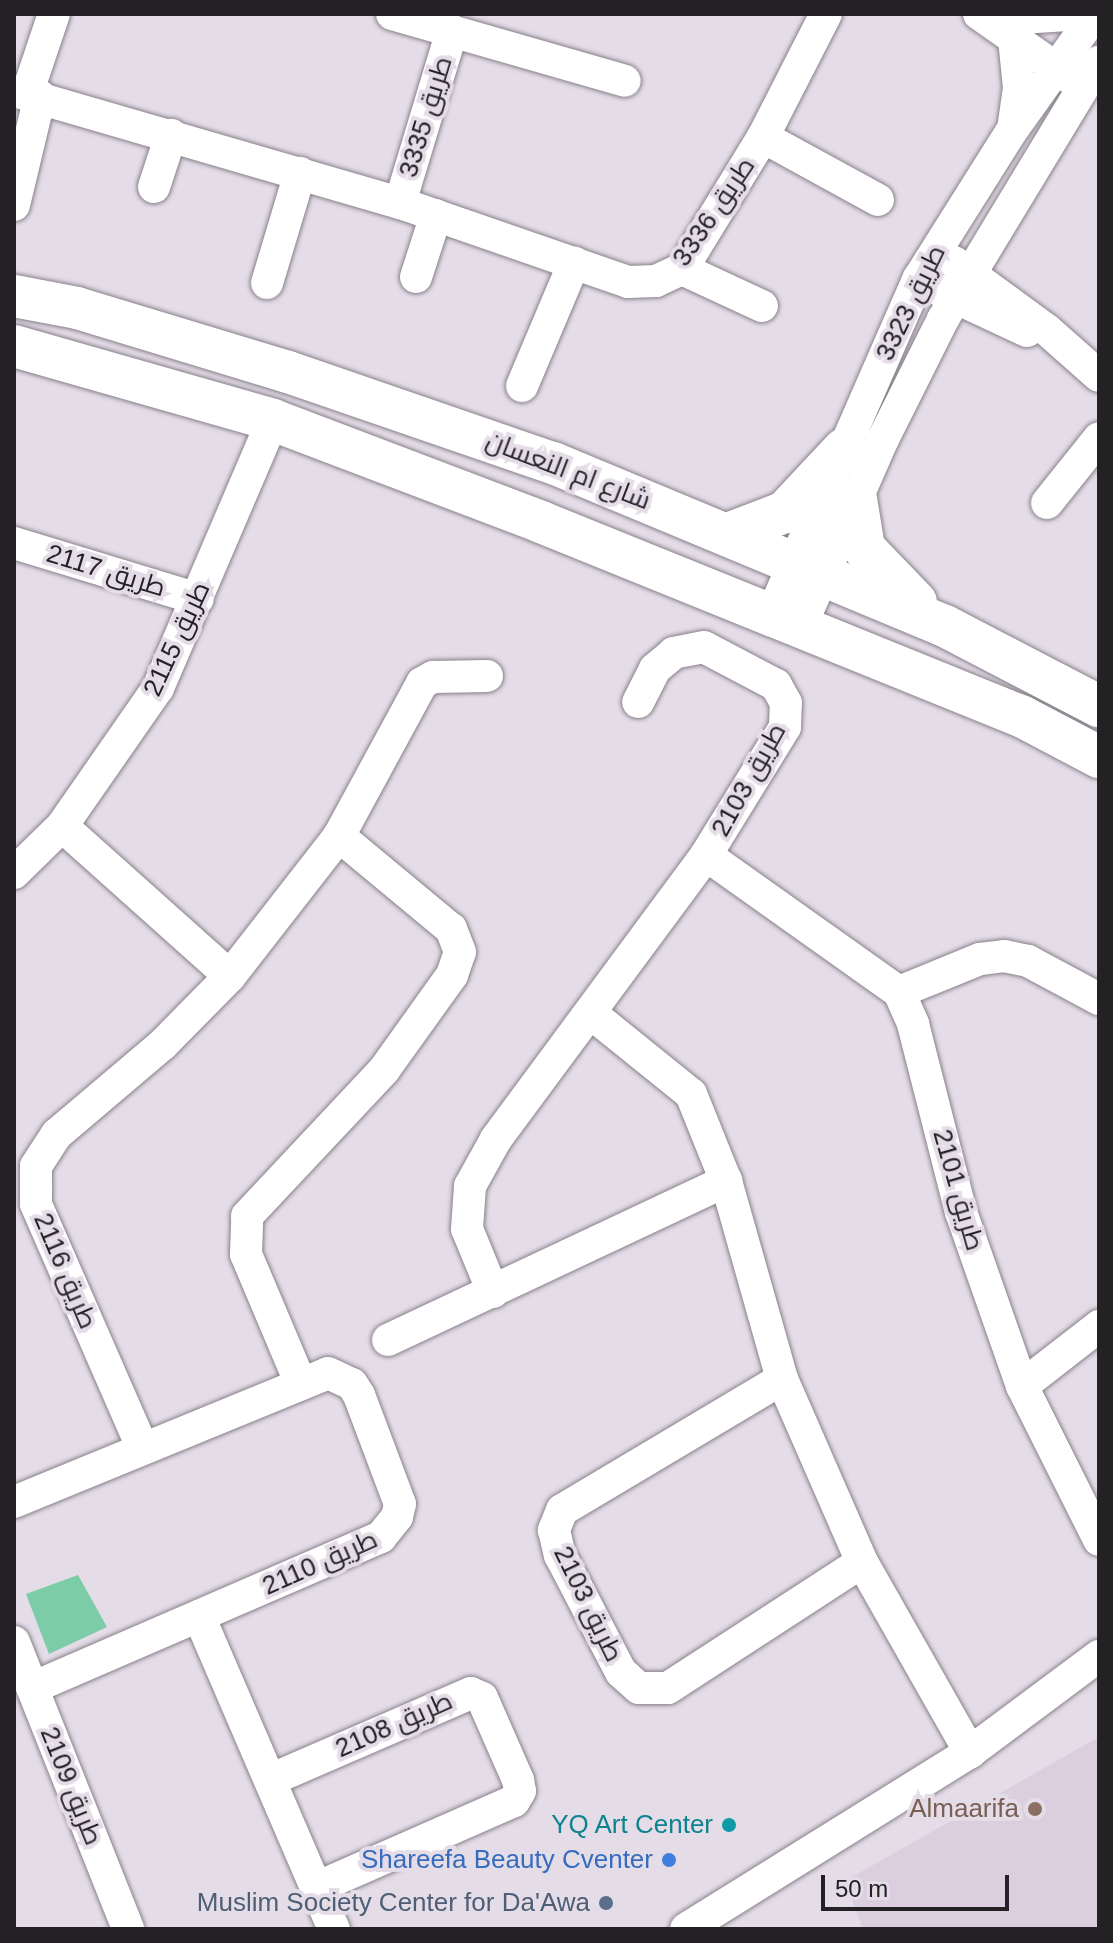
<!DOCTYPE html>
<meta charset="utf-8">
<style>
body{margin:0}
#map{position:relative;width:1113px;height:1943px;overflow:hidden;background:#e4dce7;font-family:Arial,Cairo,sans-serif}
div>[style]{position:absolute}
.built>*{inset:0;background:#dacedf}
.green>*{inset:0;background:#7ccca8}
.roads{filter:drop-shadow(0 0 2px #88818b) drop-shadow(0 0 2px #88818b)}
.minor>*{height:32px;margin:-16px;padding:0 16px;transform-origin:16px;border-radius:16px;background:#fff}
.major>*{height:42px;margin:-21px;padding:0 21px;transform-origin:21px;border-radius:21px;background:#fff}
.dots>*{width:22px;height:22px;translate:-50% -50%;box-sizing:border-box;border:4px solid #e4dce7;border-radius:50%}
span{translate:-50% -50%;white-space:nowrap;text-align:center;line-height:1.15;-webkit-text-stroke:8px #e4dce7;paint-order:stroke}
.street-label{font-size:26px;color:#242125}
.education-label{font-size:26px;color:#785e54}
.right{translate:-100% -50%;text-align:right}
.culture-label{font-size:26px;color:#0d838f}
.shop-label{font-size:26px;color:#366cbe}
.service-label{font-size:26px;color:#4e5e75}
.frame{position:absolute;inset:0;border:16px solid #242125;pointer-events:none}
.scale{position:absolute;left:821px;top:1875px;width:188px;height:36px;box-sizing:border-box;border:4px solid #242125;border-top:0;padding-left:10px;font-size:24px;line-height:28px;white-space:nowrap;color:#242125;-webkit-text-stroke:6px #e4dce7;paint-order:stroke}
</style>
<div id="map">
<div class="built">
<i style="clip-path:polygon(1099px 1737px,1099px 1929px,863px 1929px,845px 1881px)"></i>
</div>
<div class="green">
<i style="clip-path:polygon(78px 1575px,107px 1627px,49px 1654px,26px 1594px)"></i>
</div>
<div class="roads">
<div class="minor">
<i style="left:392px;top:14px;width:242px;rotate:16deg"></i>
<i style="left:979px;top:14px;width:113px;rotate:35deg"></i>
<i style="left:1020px;top:18px;width:64px;rotate:-3.6deg"></i>
<i style="left:14px;top:91px;width:402px;rotate:16.2deg"></i>
<i style="left:400px;top:203px;width:241px;rotate:19.1deg"></i>
<i style="left:628px;top:282px;width:28px;rotate:-2deg"></i>
<i style="left:656px;top:281px;width:29px;rotate:-25deg"></i>
<i style="left:682px;top:269px;width:155px;rotate:-58.5deg"></i>
<i style="left:763px;top:137px;width:138px;rotate:-62.9deg"></i>
<i style="left:27px;top:94px;width:84px;rotate:-71.4deg"></i>
<i style="left:1014px;top:123px;width:35px;rotate:-82deg"></i>
<i style="left:1019px;top:88px;width:49px;rotate:-95.8deg"></i>
<i style="left:763px;top:137px;width:131px;rotate:28.7deg"></i>
<i style="left:154px;top:187px;width:55px;rotate:-71.9deg"></i>
<i style="left:400px;top:203px;width:180px;rotate:-73.2deg"></i>
<i style="left:14px;top:205px;width:112px;rotate:-76.6deg"></i>
<i style="left:954px;top:262px;width:115px;rotate:36.2deg"></i>
<i style="left:1047px;top:330px;width:69px;rotate:41.5deg"></i>
<i style="left:682px;top:269px;width:88px;rotate:24.8deg"></i>
<i style="left:416px;top:277px;width:65px;rotate:-72.1deg"></i>
<i style="left:267px;top:283px;width:115px;rotate:-73.3deg"></i>
<i style="left:939px;top:290px;width:97px;rotate:25deg"></i>
<i style="left:522px;top:386px;width:134px;rotate:-67.1deg"></i>
<i style="left:1047px;top:503px;width:83px;rotate:-51.3deg"></i>
<i style="left:14px;top:543px;width:192px;rotate:16.9deg"></i>
<i style="left:771px;top:616px;width:369px;rotate:-66.4deg"></i>
<i style="left:919px;top:278px;width:176px;rotate:-57.8deg"></i>
<i style="left:1013px;top:129px;width:141px;rotate:-54.5deg"></i>
<i style="left:800px;top:628px;width:206px;rotate:-66.3deg"></i>
<i style="left:883px;top:439px;width:134px;rotate:-63.4deg"></i>
<i style="left:943px;top:319px;width:301px;rotate:-58.8deg"></i>
<i style="left:62px;top:826px;width:225px;rotate:41.8deg"></i>
<i style="left:706px;top:855px;width:237px;rotate:35.4deg"></i>
<i style="left:899px;top:992px;width:35px;rotate:66deg"></i>
<i style="left:913px;top:1024px;width:194px;rotate:75.7deg"></i>
<i style="left:961px;top:1212px;width:184px;rotate:70.7deg"></i>
<i style="left:1022px;top:1386px;width:172px;rotate:63.4deg"></i>
<i style="left:14px;top:873px;width:67px;rotate:-44.4deg"></i>
<i style="left:62px;top:826px;width:168px;rotate:-55.2deg"></i>
<i style="left:158px;top:688px;width:292px;rotate:-66.8deg"></i>
<i style="left:899px;top:992px;width:87px;rotate:-22.2deg"></i>
<i style="left:980px;top:959px;width:24px;rotate:-7deg"></i>
<i style="left:1004px;top:956px;width:25px;rotate:12deg"></i>
<i style="left:1028px;top:961px;width:81px;rotate:28.2deg"></i>
<i style="left:593px;top:1015px;width:126px;rotate:38.9deg"></i>
<i style="left:691px;top:1094px;width:94px;rotate:68.1deg"></i>
<i style="left:726px;top:1181px;width:206px;rotate:74.2deg"></i>
<i style="left:782px;top:1379px;width:200px;rotate:66.4deg"></i>
<i style="left:862px;top:1562px;width:219px;rotate:60.4deg"></i>
<i style="left:493px;top:1292px;width:68px;rotate:-112.4deg"></i>
<i style="left:467px;top:1229px;width:43px;rotate:-86deg"></i>
<i style="left:470px;top:1186px;width:54px;rotate:-61deg"></i>
<i style="left:496px;top:1139px;width:353px;rotate:-53.5deg"></i>
<i style="left:706px;top:855px;width:150px;rotate:-58.3deg"></i>
<i style="left:785px;top:727px;width:24px;rotate:-88deg"></i>
<i style="left:786px;top:703px;width:21px;rotate:-119deg"></i>
<i style="left:776px;top:685px;width:81px;rotate:-152.2deg"></i>
<i style="left:704px;top:647px;width:31px;rotate:169deg"></i>
<i style="left:674px;top:653px;width:25px;rotate:140deg"></i>
<i style="left:655px;top:669px;width:37px;rotate:117deg"></i>
<i style="left:388px;top:1340px;width:374px;rotate:-25.2deg"></i>
<i style="left:782px;top:1379px;width:256px;rotate:149.2deg"></i>
<i style="left:562px;top:1510px;width:22px;rotate:112deg"></i>
<i style="left:554px;top:1530px;width:26px;rotate:77deg"></i>
<i style="left:560px;top:1555px;width:132px;rotate:62.5deg"></i>
<i style="left:621px;top:1672px;width:24px;rotate:42deg"></i>
<i style="left:639px;top:1688px;width:29px"></i>
<i style="left:668px;top:1688px;width:231px;rotate:-33deg"></i>
<i style="left:300px;top:1382px;width:139px;rotate:-112.9deg"></i>
<i style="left:246px;top:1254px;width:38px;rotate:-88deg"></i>
<i style="left:247px;top:1216px;width:200px;rotate:-46.8deg"></i>
<i style="left:384px;top:1070px;width:117px;rotate:-54.4deg"></i>
<i style="left:452px;top:975px;width:24px;rotate:-71deg"></i>
<i style="left:460px;top:952px;width:25px;rotate:-111deg"></i>
<i style="left:451px;top:929px;width:146px;rotate:-140.3deg"></i>
<i style="left:1022px;top:1386px;width:98px;rotate:-37.9deg"></i>
<i style="left:142px;top:1447px;width:265px;rotate:-113.6deg"></i>
<i style="left:36px;top:1204px;width:38px;rotate:-90deg"></i>
<i style="left:36px;top:1166px;width:38px;rotate:-57deg"></i>
<i style="left:57px;top:1134px;width:139px;rotate:-40.3deg"></i>
<i style="left:163px;top:1044px;width:95px;rotate:-45.4deg"></i>
<i style="left:230px;top:976px;width:177px;rotate:-52.1deg"></i>
<i style="left:339px;top:836px;width:174px;rotate:-61.5deg"></i>
<i style="left:422px;top:683px;width:13px;rotate:-29deg"></i>
<i style="left:433px;top:677px;width:54px;rotate:-1.1deg"></i>
<i style="left:14px;top:1502px;width:339px;rotate:-22.3deg"></i>
<i style="left:328px;top:1373px;width:26px;rotate:25deg"></i>
<i style="left:352px;top:1384px;width:13px;rotate:58deg"></i>
<i style="left:359px;top:1395px;width:116px;rotate:69.4deg"></i>
<i style="left:400px;top:1504px;width:13px;rotate:103deg"></i>
<i style="left:397px;top:1517px;width:26px;rotate:129deg"></i>
<i style="left:381px;top:1537px;width:380px;rotate:156.6deg"></i>
<i style="left:199px;top:1616px;width:341px;rotate:66.7deg"></i>
<i style="left:14px;top:1642px;width:309px;rotate:68.3deg"></i>
<i style="left:270px;top:1780px;width:219px;rotate:-23.4deg"></i>
<i style="left:471px;top:1693px;width:12px;rotate:24deg"></i>
<i style="left:482px;top:1698px;width:90px;rotate:66.3deg"></i>
<i style="left:518px;top:1780px;width:11px;rotate:80deg"></i>
<i style="left:520px;top:1791px;width:12px;rotate:121deg"></i>
<i style="left:514px;top:1801px;width:216px;rotate:156.3deg"></i>
<i style="left:686px;top:1929px;width:335px;rotate:-31.9deg"></i>
<i style="left:970px;top:1752px;width:161px;rotate:-36.7deg"></i>
</div>
<div class="major">
<i style="left:14px;top:296px;width:64px;rotate:10.8deg"></i>
<i style="left:77px;top:308px;width:220px;rotate:16.9deg"></i>
<i style="left:288px;top:372px;width:280px;rotate:19deg"></i>
<i style="left:553px;top:463px;width:425px;rotate:22.6deg"></i>
<i style="left:945px;top:626px;width:174px;rotate:27.5deg"></i>
<i style="left:14px;top:346px;width:269px;rotate:15.9deg"></i>
<i style="left:273px;top:420px;width:287px;rotate:20.8deg"></i>
<i style="left:541px;top:522px;width:520px;rotate:22.03deg"></i>
<i style="left:1023px;top:717px;width:86px;rotate:27.8deg"></i>
<i style="left:856px;top:499px;width:50px;rotate:80.7deg"></i>
<i style="left:864px;top:548px;width:75px;rotate:46.1deg"></i>
<i style="left:730px;top:533px;width:59px;rotate:-20.9deg"></i>
<i style="left:785px;top:512px;width:86px;rotate:-46.9deg"></i>
</div>
</div>
<div class="dots">
<i style="left:1035px;top:1809px;background:#8d6e63"></i>
<i style="left:729px;top:1825px;background:#0f9aa8"></i>
<i style="left:669px;top:1860px;background:#3f7fe0"></i>
<i style="left:606px;top:1903px;background:#5c6f8a"></i>
</div>
<div class="street-label">
<span style="left:426px;top:117px;rotate:-73deg">طريق 3335</span>
<span style="left:714px;top:212px;rotate:-56deg">طريق 3336</span>
<span style="left:911px;top:303px;rotate:-64deg">طريق 3323</span>
<span style="left:568px;top:471px;rotate:21deg">شارع ام النعسان</span>
<span style="left:106px;top:571px;rotate:17deg">طريق 2117</span>
<span style="left:177px;top:639px;rotate:-65deg">طريق 2115</span>
<span style="left:749px;top:780px;rotate:-61deg">طريق 2103</span>
<span style="left:958px;top:1190px;rotate:74deg">طريق 2101</span>
<span style="left:65px;top:1271px;rotate:67deg">طريق 2116</span>
<span style="left:320px;top:1563px;rotate:-24deg">طريق 2110</span>
<span style="left:588px;top:1604px;rotate:64deg">طريق 2103</span>
<span style="left:394px;top:1725px;rotate:-24deg">طريق 2108</span>
<span style="left:71px;top:1786px;rotate:68deg">طريق 2109</span>
</div>
<div class="education-label">
<span class="right" style="left:1019px;top:1809px">Almaarifa</span>
</div>
<div class="culture-label">
<span class="right" style="left:713px;top:1825px">YQ Art Center</span>
</div>
<div class="shop-label">
<span class="right" style="left:653px;top:1860px">Shareefa Beauty Cventer</span>
</div>
<div class="service-label">
<span class="right" style="left:590px;top:1903px">Muslim Society Center for Da'Awa</span>
</div>
<div class="frame"></div>
<div class="scale">50 m</div>
</div>
